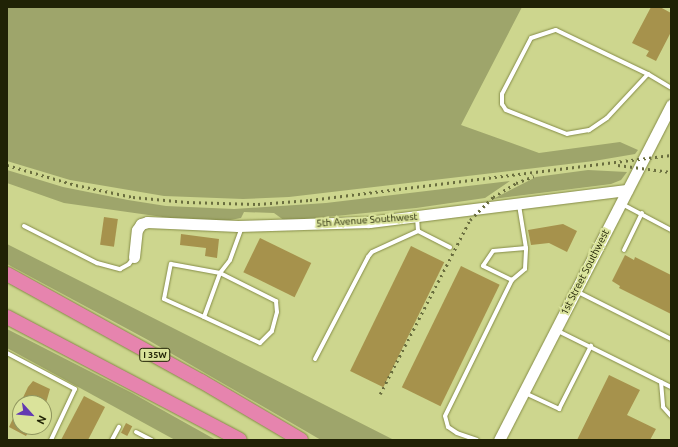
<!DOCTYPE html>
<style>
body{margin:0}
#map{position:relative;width:678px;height:447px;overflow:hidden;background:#cdd68e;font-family:Ubuntu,sans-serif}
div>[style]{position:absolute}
.green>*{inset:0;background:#9ea56b}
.building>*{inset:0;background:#a6924c;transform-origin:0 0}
.roads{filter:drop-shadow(0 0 1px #858c47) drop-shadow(0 0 1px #858c47)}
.lane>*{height:4px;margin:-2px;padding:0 2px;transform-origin:2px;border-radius:2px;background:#fff}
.secondary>*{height:11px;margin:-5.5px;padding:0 5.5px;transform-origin:5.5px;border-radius:5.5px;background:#fff}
.highway>*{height:14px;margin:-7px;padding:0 7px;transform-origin:7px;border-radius:7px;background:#e684ae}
.rail>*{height:2.5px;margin-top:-1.25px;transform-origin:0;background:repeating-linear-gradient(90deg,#6a6e3f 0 2px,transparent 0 6px)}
span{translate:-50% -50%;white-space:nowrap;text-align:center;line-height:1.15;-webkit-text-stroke:4px #dae39b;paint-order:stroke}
.shield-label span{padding:1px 3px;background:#dae39b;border:1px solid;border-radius:3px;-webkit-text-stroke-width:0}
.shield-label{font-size:9px;color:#202205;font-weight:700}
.street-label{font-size:10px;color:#202205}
.frame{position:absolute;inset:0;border:8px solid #202205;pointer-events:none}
.north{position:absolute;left:12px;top:395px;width:40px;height:40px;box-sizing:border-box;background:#dae39b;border:1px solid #90965f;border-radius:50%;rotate:117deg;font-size:11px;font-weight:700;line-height:16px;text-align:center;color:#202205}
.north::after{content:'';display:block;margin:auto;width:14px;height:18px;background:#633ab2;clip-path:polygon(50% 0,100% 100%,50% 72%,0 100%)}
</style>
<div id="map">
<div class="green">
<i style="clip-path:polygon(7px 7px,522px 7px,461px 125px,539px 153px,620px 142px,638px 150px,635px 154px,594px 161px,289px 197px,243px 199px,164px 196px,70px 180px,7px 161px)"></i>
<i style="clip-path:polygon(7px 170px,63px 187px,128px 200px,166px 206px,234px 209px,326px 203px,510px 181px,485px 198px,416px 208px,285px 221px,274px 213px,244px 212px,241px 218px,225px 221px,177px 219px,64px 203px,7px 183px)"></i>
<i style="clip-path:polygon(588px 170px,627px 172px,621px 180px,611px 184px,493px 199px,536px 177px)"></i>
<i style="clip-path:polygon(7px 244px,394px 440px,321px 440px,148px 340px,7px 264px)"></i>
<i style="clip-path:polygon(7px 329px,132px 393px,216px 440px,175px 440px,7px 348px)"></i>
</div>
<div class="building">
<i style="clip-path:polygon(651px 7px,660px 7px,671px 13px,671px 32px,656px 61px,646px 56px,649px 51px,632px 43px)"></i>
<i style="left:104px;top:217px;width:14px;height:28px;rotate:8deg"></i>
<i style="clip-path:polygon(563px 224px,577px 231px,567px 252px,549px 243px,531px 245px,528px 230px)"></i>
<i style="clip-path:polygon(181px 234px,219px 239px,217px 258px,205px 256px,206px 248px,180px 245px)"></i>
<i style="left:260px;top:238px;width:57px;height:38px;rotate:26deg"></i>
<i style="left:411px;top:246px;width:37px;height:139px;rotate:26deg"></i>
<i style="clip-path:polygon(625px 255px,634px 260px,635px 257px,671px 275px,671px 314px,619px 288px,620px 286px,612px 281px)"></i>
<i style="left:461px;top:266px;width:43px;height:135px;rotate:26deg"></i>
<i style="clip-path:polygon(609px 375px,640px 390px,627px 415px,656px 429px,650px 440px,577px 440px)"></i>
<i style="clip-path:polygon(33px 381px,50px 389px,46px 403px,20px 403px,20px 427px,31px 427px,26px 436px,9px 427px,28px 387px)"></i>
<i style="clip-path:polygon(84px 396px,105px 407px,88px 440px,61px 440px)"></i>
<i style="left:126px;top:423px;width:7px;height:11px;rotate:27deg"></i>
</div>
<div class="roads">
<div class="lane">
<i style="left:648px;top:74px;width:60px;rotate:133deg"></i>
<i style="left:607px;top:118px;width:22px;rotate:146deg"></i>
<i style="left:589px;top:130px;width:22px;rotate:170deg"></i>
<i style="left:567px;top:134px;width:66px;rotate:-158.5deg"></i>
<i style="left:506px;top:110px;width:7px;rotate:-124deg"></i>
<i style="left:502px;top:104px;width:10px;rotate:-90deg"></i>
<i style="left:502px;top:94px;width:63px;rotate:-62.6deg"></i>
<i style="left:531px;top:38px;width:26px;rotate:-18deg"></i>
<i style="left:556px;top:30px;width:102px;rotate:25.6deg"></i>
<i style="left:648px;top:74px;width:27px;rotate:31deg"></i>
<i style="left:622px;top:204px;width:55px;rotate:28deg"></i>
<i style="left:519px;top:205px;width:44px;rotate:80.8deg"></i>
<i style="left:526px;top:248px;width:33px;rotate:175deg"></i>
<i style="left:493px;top:251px;width:18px;rotate:124deg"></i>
<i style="left:483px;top:266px;width:32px;rotate:26deg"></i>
<i style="left:512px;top:280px;width:17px;rotate:-40deg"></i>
<i style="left:525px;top:269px;width:21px;rotate:-87deg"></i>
<i style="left:417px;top:217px;width:14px;rotate:86deg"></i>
<i style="left:418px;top:231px;width:36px;rotate:27deg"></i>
<i style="left:24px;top:226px;width:82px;rotate:26.9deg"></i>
<i style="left:97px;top:263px;width:24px;rotate:15deg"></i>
<i style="left:120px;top:269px;width:10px;rotate:-29deg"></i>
<i style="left:129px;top:264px;width:9px;rotate:-54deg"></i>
<i style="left:624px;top:250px;width:41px;rotate:-64.1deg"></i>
<i style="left:576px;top:291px;width:106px;rotate:26.8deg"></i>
<i style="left:204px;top:317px;width:47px;rotate:-70deg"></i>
<i style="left:220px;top:273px;width:63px;rotate:26.6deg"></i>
<i style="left:276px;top:301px;width:11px;rotate:85deg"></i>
<i style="left:277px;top:312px;width:20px;rotate:105deg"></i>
<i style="left:272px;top:331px;width:17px;rotate:135deg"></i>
<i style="left:260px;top:343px;width:62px;rotate:-155.1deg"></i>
<i style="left:204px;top:317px;width:44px;rotate:-155.8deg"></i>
<i style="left:164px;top:299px;width:36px;rotate:-79deg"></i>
<i style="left:171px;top:264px;width:50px;rotate:10.4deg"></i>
<i style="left:220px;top:273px;width:16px;rotate:-52deg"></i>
<i style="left:230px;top:260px;width:35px;rotate:-70deg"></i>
<i style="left:556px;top:330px;width:128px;rotate:26.4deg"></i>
<i style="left:7px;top:353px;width:77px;rotate:27.9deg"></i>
<i style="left:75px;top:389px;width:56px;rotate:115.2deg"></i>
<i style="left:315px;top:359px;width:115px;rotate:-62.5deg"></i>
<i style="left:368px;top:257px;width:6px;rotate:-51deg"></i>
<i style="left:372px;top:252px;width:51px;rotate:-24.5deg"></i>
<i style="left:661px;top:382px;width:25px;rotate:85deg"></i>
<i style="left:663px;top:407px;width:12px;rotate:48deg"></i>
<i style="left:525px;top:393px;width:38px;rotate:25deg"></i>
<i style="left:559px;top:409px;width:71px;rotate:-63.1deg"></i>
<i style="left:136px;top:432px;width:18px;rotate:27deg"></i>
<i style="left:112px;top:440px;width:15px;rotate:-62deg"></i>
<i style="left:477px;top:440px;width:21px;rotate:-161deg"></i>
<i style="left:457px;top:433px;width:11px;rotate:-146deg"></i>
<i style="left:448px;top:427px;width:11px;rotate:-105deg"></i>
<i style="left:445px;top:416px;width:152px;rotate:-63.8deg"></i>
</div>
<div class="secondary">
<i style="left:134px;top:257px;width:27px;rotate:-84deg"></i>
<i style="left:137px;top:230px;width:7px;rotate:-56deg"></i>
<i style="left:141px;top:224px;width:6px;rotate:-18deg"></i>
<i style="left:147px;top:222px;width:91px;rotate:2.5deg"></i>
<i style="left:238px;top:226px;width:131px;rotate:-1.7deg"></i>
<i style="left:369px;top:222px;width:260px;rotate:-7.1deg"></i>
<i style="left:499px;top:440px;width:377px;rotate:-62.8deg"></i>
</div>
<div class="highway">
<i style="left:7px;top:274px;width:222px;rotate:28.9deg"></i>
<i style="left:201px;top:381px;width:116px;rotate:30.5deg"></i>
<i style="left:7px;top:317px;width:263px;rotate:27.8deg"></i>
</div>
</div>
<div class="rail">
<i style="left:7px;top:165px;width:72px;rotate:16.2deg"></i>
<i style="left:76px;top:185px;width:58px;rotate:11.9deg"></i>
<i style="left:133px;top:197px;width:54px;rotate:5.3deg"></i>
<i style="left:187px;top:202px;width:71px;rotate:1.6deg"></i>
<i style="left:258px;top:204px;width:52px;rotate:-4.4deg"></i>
<i style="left:310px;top:200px;width:364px;rotate:-7.1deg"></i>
<i style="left:618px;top:165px;width:53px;rotate:7.5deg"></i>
<i style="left:380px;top:394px;width:196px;rotate:-62.7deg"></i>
<i style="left:470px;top:220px;width:33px;rotate:-45deg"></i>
<i style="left:493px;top:197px;width:27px;rotate:-31deg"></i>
<i style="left:516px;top:183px;width:19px;rotate:-21deg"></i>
</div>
<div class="shield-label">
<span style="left:155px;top:355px">I 35W</span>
</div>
<div class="street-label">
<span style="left:367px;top:220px;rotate:-4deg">5th Avenue Southwest</span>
<span style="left:585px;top:272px;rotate:-63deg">1st Street Southwest</span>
</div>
<div class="frame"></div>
<div class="north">N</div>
</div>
